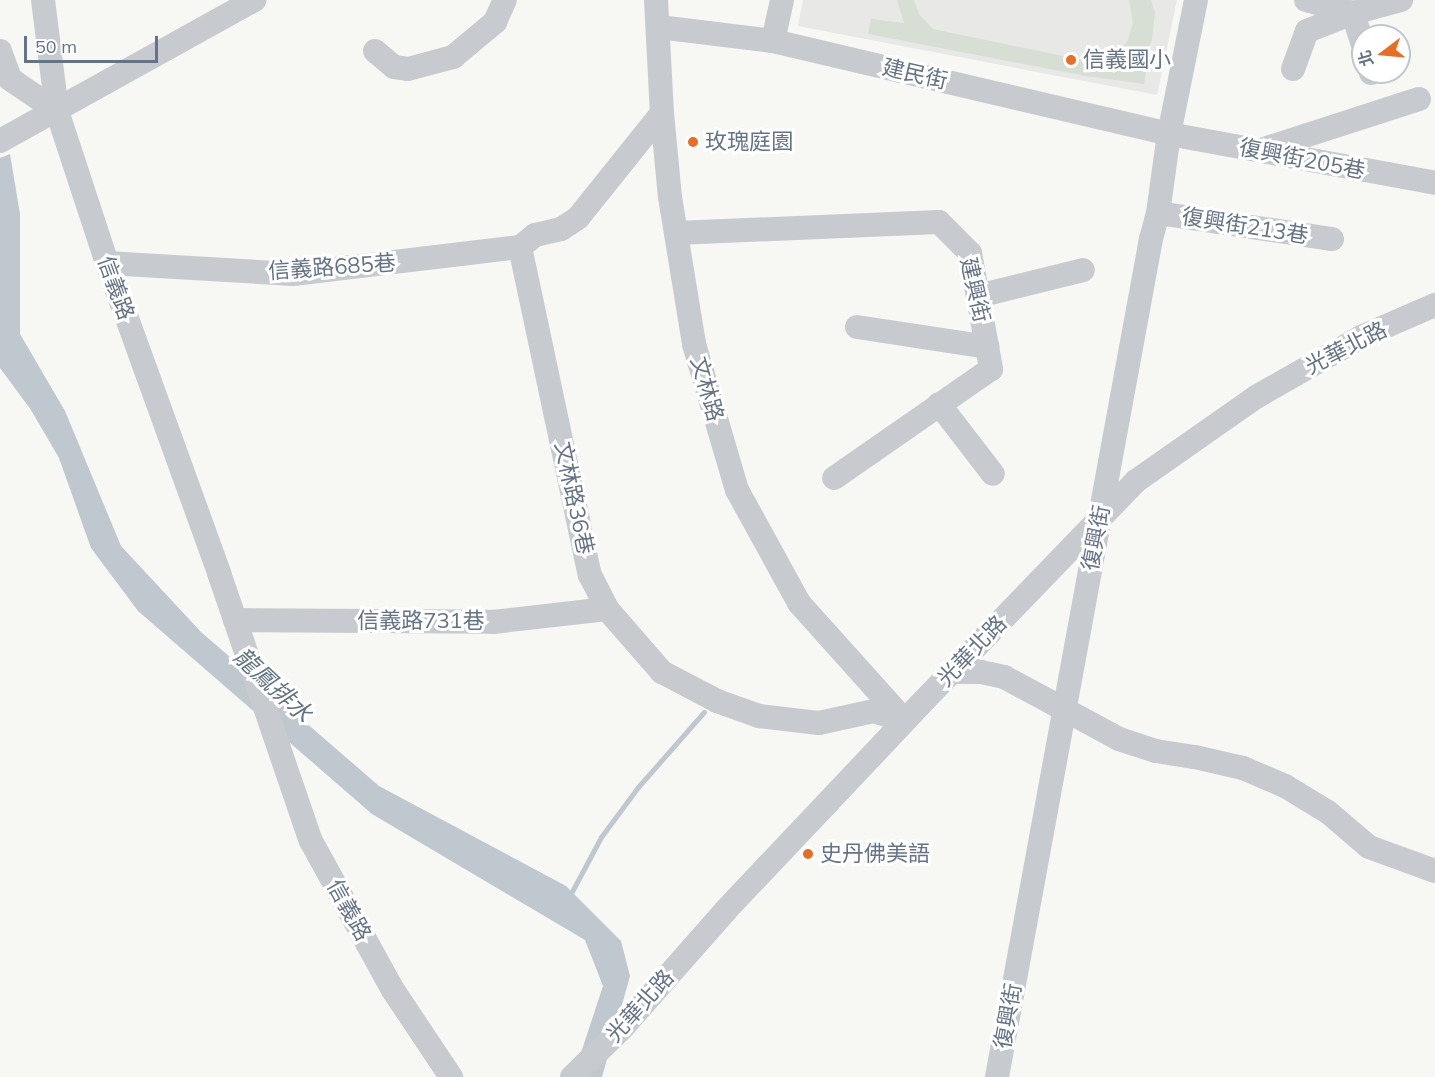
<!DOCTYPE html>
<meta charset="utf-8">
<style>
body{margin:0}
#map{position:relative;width:1435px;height:1077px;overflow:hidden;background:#f7f7f4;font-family:Mulish,"Noto Sans TC",sans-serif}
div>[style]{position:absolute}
.built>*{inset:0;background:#e8e8e7}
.green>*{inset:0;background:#d7dfd5}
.water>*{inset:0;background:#bfc8ce}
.stream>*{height:5px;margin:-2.5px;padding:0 2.5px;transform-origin:2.5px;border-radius:2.5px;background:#bfc8ce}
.minor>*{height:24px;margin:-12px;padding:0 12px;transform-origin:12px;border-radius:12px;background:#c7cace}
.dots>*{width:16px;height:16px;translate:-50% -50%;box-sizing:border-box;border:3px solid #fff;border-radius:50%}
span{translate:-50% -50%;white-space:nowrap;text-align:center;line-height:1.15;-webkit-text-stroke:6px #fff;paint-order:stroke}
.poi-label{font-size:22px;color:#657386}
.left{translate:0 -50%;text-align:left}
.street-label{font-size:22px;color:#657386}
.water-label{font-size:24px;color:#617483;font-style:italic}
.north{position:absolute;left:1351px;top:24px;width:60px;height:60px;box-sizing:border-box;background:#fff;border:2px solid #c1c7cf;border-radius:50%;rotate:254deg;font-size:16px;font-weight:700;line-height:24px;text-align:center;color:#657386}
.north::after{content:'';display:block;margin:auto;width:21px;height:27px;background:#e96d22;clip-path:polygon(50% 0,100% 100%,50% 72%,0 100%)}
.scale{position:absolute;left:24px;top:36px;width:134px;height:27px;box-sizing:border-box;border:3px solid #657386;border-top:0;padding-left:8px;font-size:18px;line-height:21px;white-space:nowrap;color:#657386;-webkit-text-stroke:4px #fff;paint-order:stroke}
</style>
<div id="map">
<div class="built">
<i style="clip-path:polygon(803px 0,1177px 0,1157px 95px,798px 26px)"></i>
</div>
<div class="green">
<i style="clip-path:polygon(897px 0,914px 0,919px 14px,933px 29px,1092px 62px,1112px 56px,1127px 42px,1133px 23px,1129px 0,1151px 0,1155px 13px,1152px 40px,1146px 53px,1131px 67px,1146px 72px,1144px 84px,1086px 76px,868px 34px,871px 19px,904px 23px)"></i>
</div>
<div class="water">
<i style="clip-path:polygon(10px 154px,20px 214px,20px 334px,65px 411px,121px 546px,201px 632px,379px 786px,566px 886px,621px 941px,630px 976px,602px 1077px,573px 1077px,603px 986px,585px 940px,372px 814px,138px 611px,91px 548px,59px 458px,31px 410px,0 368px,0 158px)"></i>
</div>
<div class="stream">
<i style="left:569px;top:897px;width:68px;rotate:-61.9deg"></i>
<i style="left:601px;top:837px;width:62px;rotate:-53.5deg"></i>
<i style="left:638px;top:787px;width:100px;rotate:-48.7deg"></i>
</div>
<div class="minor">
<i style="left:43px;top:0;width:112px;rotate:82.8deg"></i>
<i style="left:57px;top:111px;width:160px;rotate:71.8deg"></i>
<i style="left:107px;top:263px;width:330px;rotate:70.1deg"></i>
<i style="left:219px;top:573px;width:283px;rotate:71.1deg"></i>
<i style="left:311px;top:841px;width:170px;rotate:61.2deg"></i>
<i style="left:393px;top:990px;width:105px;rotate:56.3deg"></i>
<i style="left:656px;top:0;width:113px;rotate:87deg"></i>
<i style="left:662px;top:113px;width:84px;rotate:84.6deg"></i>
<i style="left:670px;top:197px;width:149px;rotate:80.7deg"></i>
<i style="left:694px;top:344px;width:152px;rotate:73.6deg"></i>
<i style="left:737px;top:490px;width:129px;rotate:61.2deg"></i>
<i style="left:799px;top:603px;width:156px;rotate:48.1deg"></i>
<i style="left:1306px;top:0;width:49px;rotate:15.5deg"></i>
<i style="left:1353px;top:13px;width:50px;rotate:-15.2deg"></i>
<i style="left:659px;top:27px;width:115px;rotate:7deg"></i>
<i style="left:773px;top:41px;width:407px;rotate:13.2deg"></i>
<i style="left:1169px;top:134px;width:270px;rotate:10.4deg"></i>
<i style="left:773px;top:41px;width:42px;rotate:-77.6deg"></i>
<i style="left:0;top:51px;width:30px;rotate:70deg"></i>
<i style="left:10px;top:79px;width:57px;rotate:34.2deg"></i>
<i style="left:375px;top:51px;width:25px;rotate:40deg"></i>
<i style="left:394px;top:67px;width:14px;rotate:8deg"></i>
<i style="left:408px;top:69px;width:47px;rotate:-14.9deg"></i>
<i style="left:453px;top:57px;width:55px;rotate:-39.8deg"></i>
<i style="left:495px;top:22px;width:24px;rotate:-66deg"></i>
<i style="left:1293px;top:69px;width:40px;rotate:-69.8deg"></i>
<i style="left:1307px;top:31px;width:49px;rotate:-21.4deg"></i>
<i style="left:1353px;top:13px;width:34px;rotate:73deg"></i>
<i style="left:1371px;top:72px;width:1px;rotate:90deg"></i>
<i style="left:662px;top:113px;width:134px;rotate:128.7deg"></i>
<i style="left:578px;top:218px;width:20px;rotate:147deg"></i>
<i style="left:561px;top:229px;width:27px;rotate:167deg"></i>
<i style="left:535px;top:235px;width:19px;rotate:141deg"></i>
<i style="left:520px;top:247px;width:335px;rotate:78deg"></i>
<i style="left:590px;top:575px;width:38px;rotate:63deg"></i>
<i style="left:607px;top:609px;width:84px;rotate:48.9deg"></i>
<i style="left:662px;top:672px;width:62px;rotate:27.8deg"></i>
<i style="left:717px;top:701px;width:45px;rotate:19.7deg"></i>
<i style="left:759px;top:716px;width:60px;rotate:6.7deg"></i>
<i style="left:819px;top:723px;width:56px;rotate:-12.3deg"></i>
<i style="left:874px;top:711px;width:32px;rotate:18deg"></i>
<i style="left:0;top:141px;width:291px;rotate:-29deg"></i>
<i style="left:1261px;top:150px;width:166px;rotate:-17.9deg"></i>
<i style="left:1158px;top:213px;width:176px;rotate:8.5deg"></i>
<i style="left:676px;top:233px;width:263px;rotate:-2.4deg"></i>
<i style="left:939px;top:222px;width:44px;rotate:45deg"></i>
<i style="left:970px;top:253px;width:118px;rotate:79.7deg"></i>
<i style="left:991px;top:369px;width:191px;rotate:145.2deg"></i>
<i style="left:107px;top:263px;width:186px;rotate:3.4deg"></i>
<i style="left:293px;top:274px;width:229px;rotate:-6.8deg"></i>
<i style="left:978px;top:296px;width:108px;rotate:-13.9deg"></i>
<i style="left:857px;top:327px;width:132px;rotate:8.7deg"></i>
<i style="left:939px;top:404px;width:88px;rotate:52.4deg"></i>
<i style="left:235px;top:620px;width:258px;rotate:0.4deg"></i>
<i style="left:493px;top:622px;width:115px;rotate:-6.5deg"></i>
<i style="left:951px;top:672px;width:30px"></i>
<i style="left:981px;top:672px;width:24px;rotate:12deg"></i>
<i style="left:1004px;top:677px;width:131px;rotate:28.3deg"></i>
<i style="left:1119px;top:739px;width:39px;rotate:18deg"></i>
<i style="left:1156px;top:751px;width:39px;rotate:9deg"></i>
<i style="left:1195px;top:757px;width:49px;rotate:12.9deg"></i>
<i style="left:1243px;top:768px;width:46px;rotate:23.2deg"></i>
<i style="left:1285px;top:786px;width:50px;rotate:31.2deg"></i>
<i style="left:1328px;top:812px;width:54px;rotate:40.5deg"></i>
<i style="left:1369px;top:847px;width:70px;rotate:20deg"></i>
<i style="left:572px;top:1077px;width:71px;rotate:-44.4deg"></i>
<i style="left:623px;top:1027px;width:156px;rotate:-48.6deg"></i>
<i style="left:726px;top:910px;width:271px;rotate:-46.6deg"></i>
<i style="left:912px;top:713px;width:322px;rotate:-46deg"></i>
<i style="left:1136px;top:481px;width:146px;rotate:-35deg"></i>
<i style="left:1256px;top:397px;width:121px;rotate:-29.7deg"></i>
<i style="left:1361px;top:337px;width:81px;rotate:-23.4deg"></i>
<i style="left:997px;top:1077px;width:852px;rotate:-79.59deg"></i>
<i style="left:1151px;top:239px;width:27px;rotate:-75deg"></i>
<i style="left:1158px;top:213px;width:80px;rotate:-82.1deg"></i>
<i style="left:1169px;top:134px;width:137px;rotate:-78.6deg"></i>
</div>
<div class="dots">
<i style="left:1071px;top:60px;background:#e96d22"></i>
<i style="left:693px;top:142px;background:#e96d22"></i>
<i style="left:808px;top:854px;background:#e96d22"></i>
</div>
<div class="poi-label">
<span class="left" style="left:1083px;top:60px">信義國小</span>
<span class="left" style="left:705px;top:142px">玫瑰庭園</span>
<span class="left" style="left:820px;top:854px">史丹佛美語</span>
</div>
<div class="street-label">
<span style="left:915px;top:74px;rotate:13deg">建民街</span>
<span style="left:1302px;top:159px;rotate:11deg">復興街205巷</span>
<span style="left:1245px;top:226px;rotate:9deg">復興街213巷</span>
<span style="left:332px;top:267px;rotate:-4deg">信義路685巷</span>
<span style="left:116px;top:288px;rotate:70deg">信義路</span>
<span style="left:975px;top:290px;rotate:77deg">建興街</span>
<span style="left:1346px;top:348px;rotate:-27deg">光華北路</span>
<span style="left:707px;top:389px;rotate:74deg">文林路</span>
<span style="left:574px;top:498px;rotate:78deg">文林路36巷</span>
<span style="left:1096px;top:538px;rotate:-79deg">復興街</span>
<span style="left:421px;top:621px">信義路731巷</span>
<span style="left:972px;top:651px;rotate:-46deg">光華北路</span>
<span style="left:349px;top:910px;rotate:61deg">信義路</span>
<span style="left:640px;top:1006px;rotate:-48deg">光華北路</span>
<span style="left:1008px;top:1016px;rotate:-80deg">復興街</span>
</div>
<div class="water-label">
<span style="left:273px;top:685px;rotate:43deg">龍鳳排水</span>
</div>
<div class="north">北</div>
<div class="scale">50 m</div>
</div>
